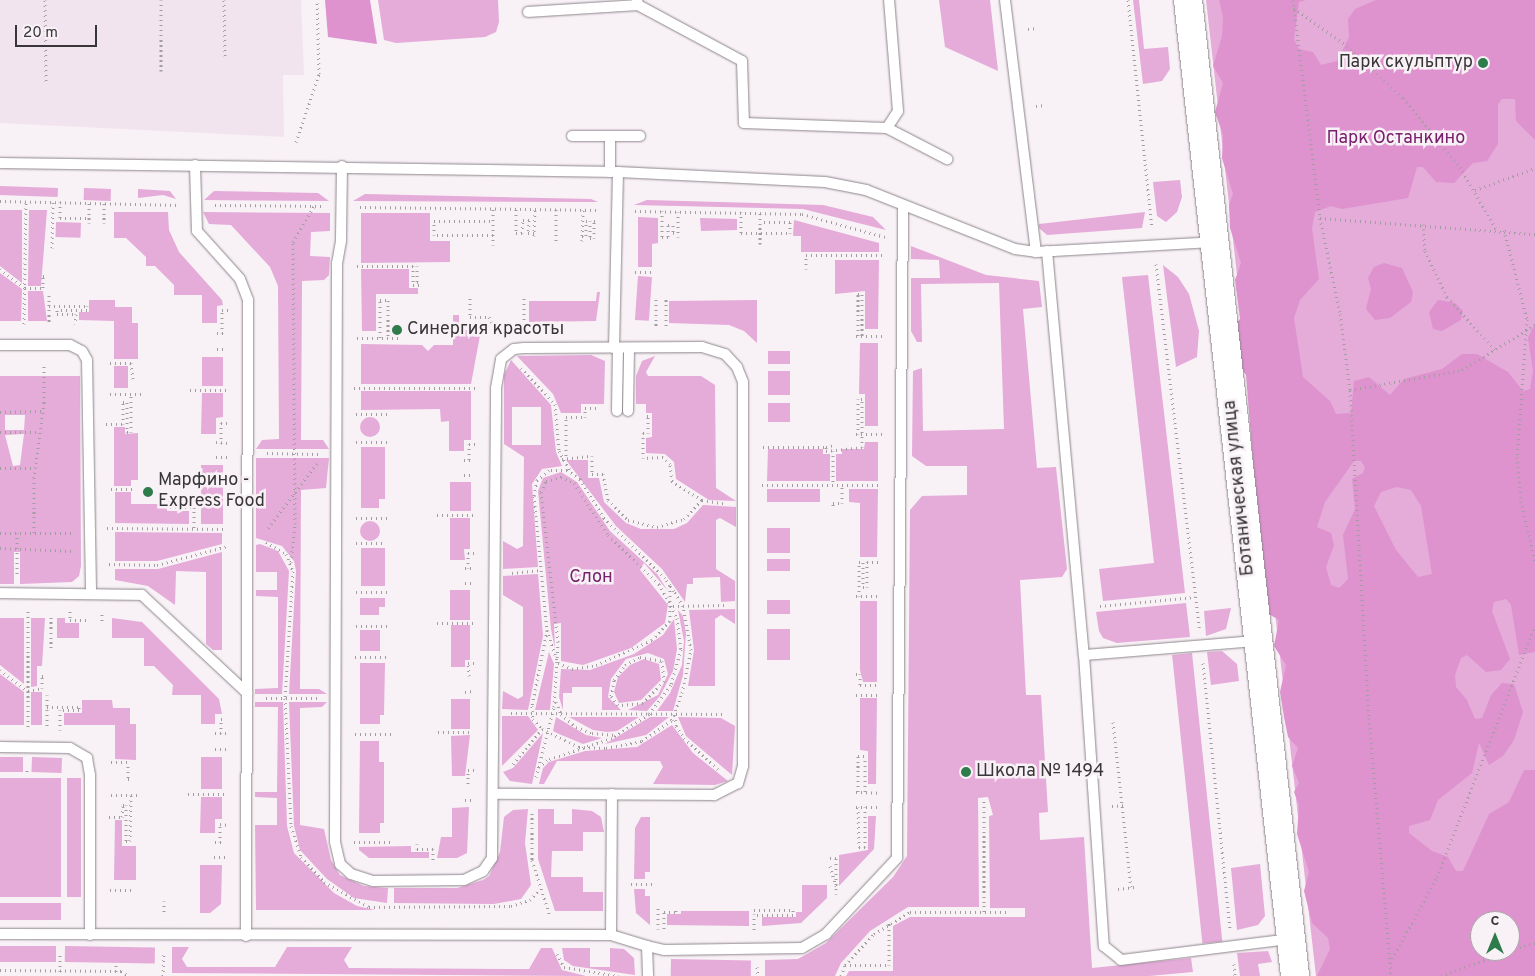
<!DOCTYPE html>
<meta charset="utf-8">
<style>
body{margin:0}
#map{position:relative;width:1535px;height:976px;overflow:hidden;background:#f8f1f6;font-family:Overpass,sans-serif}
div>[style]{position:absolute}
.built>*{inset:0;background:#f2e4ef}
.green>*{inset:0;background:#e5abd9;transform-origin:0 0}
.round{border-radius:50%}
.forest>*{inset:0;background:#de93cf}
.path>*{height:3px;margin-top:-1.5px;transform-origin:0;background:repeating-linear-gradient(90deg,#a29da1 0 1px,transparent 0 5px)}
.roads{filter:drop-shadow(0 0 1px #8c868b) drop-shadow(0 0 1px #8c868b)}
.service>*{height:10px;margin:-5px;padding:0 5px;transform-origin:5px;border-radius:5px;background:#fff}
.secondary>*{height:28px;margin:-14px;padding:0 14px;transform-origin:14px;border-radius:14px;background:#fff}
.dots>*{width:14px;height:14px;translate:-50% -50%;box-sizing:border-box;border:2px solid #f8f1f6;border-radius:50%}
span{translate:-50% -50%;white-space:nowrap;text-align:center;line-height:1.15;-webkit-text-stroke:5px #f8f1f6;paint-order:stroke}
.poi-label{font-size:18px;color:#383638}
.right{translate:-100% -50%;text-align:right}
.left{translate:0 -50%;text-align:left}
.park-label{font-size:18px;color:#78206c}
.street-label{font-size:18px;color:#383638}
.north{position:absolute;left:1470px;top:911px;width:50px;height:50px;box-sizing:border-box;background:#f8f1f6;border:1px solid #aba6aa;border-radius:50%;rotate:0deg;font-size:14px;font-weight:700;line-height:20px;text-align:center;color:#383638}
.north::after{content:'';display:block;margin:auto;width:18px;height:22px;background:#2e7b4b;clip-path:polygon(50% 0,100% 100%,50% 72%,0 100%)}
.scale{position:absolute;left:15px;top:25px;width:82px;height:22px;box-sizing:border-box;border:2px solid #383638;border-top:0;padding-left:6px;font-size:15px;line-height:18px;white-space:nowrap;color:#383638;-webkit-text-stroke:4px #f8f1f6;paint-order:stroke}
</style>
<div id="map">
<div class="built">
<i style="clip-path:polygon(0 0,301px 0,304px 75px,283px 75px,284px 137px,0 123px)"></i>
</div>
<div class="green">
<i style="clip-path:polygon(378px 0,498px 0,499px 22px,496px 32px,485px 37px,396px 43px,384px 40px)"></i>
<i style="clip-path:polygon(939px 0,990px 0,998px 71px,945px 47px)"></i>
<i style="clip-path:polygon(1133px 0,1139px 0,1144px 49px,1168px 47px,1170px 69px,1162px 81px,1143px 84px)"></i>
<i style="clip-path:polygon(evenodd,1206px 0,1535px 0,1535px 976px,1316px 976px,1206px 0,1480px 921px,1510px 921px,1510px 951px,1480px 951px,1480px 921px)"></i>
<i style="clip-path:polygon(1180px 180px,1182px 197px,1177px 212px,1166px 222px,1157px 216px,1153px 182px)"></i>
<i style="left:0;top:186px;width:58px;height:9px;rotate:2deg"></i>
<i style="left:84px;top:188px;width:27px;height:12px;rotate:2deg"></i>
<i style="clip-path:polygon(138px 189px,170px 191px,176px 199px,163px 195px,138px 198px)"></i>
<i style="clip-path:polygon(214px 191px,318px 193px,329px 201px,204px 200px)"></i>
<i style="clip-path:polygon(365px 194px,591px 199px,598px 202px,353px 201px)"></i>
<i style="clip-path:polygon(647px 200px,823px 205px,873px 217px,886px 230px,803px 209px,634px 205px)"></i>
<i style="clip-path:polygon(0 210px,22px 210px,22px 283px,0 266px)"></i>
<i style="clip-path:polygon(29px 210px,47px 210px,41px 286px,28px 286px)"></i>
<i style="clip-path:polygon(114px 212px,168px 212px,169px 230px,179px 252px,222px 300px,223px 305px,217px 306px,217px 323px,202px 323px,202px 295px,174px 295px,174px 285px,155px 266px,146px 266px,146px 257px,126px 238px,114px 238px)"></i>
<i style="clip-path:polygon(203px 212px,330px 213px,330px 231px,311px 232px,310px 256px,330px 257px,329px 275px,324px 280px,302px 281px,301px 440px,323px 440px,329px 449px,256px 449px,262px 440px,279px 439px,278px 286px,270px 267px,231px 225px,209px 224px)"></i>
<i style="clip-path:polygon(1145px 212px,1142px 228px,1047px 235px,1039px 228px,1039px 224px)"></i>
<i style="clip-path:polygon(361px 213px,430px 213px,430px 241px,450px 241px,450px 262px,361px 263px)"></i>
<i style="clip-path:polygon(638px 217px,658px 218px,658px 243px,652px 244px,652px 267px,638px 267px)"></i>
<i style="clip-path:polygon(700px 218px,737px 219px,737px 230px,701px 231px)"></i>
<i style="clip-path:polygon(794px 220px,879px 243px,879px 252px,801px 252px,801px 236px,793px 236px)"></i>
<i style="left:56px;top:222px;width:25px;height:15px;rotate:2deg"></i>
<i style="clip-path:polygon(911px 246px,986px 275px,1039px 281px,1042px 307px,1023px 309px,1037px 468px,1056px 467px,1067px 569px,1062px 577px,1020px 580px,1026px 695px,1041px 695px,1048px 812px,1039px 813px,1040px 840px,1084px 837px,1092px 968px,1191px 958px,1193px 972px,1149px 976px,846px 976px,849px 971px,893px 971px,893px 926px,910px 917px,1025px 917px,1025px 908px,990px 908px,989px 816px,993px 815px,988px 797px,978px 798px,979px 907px,908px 907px,870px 931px,841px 963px,835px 976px,765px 976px,765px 960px,798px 959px,826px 943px,893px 877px,907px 856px,910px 510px,922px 496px,967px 495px,967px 466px,926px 466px,912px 456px,913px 371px,922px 368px,923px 431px,1004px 429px,999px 283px,921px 284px,922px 342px,917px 342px,911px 331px,911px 278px,940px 278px,939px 260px,911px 259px)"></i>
<i style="clip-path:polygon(835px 260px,879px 260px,878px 329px,865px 329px,865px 291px,835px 294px)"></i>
<i style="clip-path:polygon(1163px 265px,1178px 277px,1189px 294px,1199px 331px,1197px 357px,1176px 367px)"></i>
<i style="clip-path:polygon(361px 269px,409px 269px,409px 288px,418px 288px,418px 294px,376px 294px,376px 331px,362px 331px)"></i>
<i style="clip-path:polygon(0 273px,22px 289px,21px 321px,0 321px)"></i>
<i style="clip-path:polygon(1148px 275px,1185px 593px,1103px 601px,1099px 569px,1154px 563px,1122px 277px)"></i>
<i style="left:638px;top:276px;width:14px;height:44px;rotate:4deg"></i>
<i style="clip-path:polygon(28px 291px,43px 291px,47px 321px,28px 321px)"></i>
<i style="clip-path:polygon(597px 292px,600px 292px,596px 321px,529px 322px,529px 301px,596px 301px)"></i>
<i style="clip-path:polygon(89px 300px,115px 300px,115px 307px,132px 307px,132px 323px,138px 323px,138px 359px,114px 359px,114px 321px,79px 320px,79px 312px,89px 312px)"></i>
<i style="clip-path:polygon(757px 300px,757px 343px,744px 331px,729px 325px,669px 323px,669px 301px)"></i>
<i style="clip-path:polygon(453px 315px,459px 315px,459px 330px,481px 330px,471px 384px,361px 384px,361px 344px,422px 345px,428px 351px,434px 345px,453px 345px)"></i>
<i style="clip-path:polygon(860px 343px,878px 343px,878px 426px,865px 426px,865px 394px,859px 394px)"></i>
<i style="left:768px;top:351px;width:22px;height:13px"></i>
<i style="clip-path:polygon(591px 355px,605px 361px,604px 404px,581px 404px,581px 413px,561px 413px,553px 394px,517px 356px)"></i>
<i style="clip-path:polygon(655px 356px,646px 372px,648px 376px,701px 376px,715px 385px,716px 488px,736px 501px,709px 500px,676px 479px,674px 462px,665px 454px,646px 453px,646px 438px,652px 437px,652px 413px,646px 413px,646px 404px,636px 404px,636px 376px,642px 361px)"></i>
<i style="left:202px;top:357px;width:21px;height:29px"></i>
<i style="clip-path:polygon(evenodd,511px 360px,551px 405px,556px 452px,562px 466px,542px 469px,532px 484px,538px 567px,503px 569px,503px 541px,517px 549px,523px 546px,524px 457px,504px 444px,504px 375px,511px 360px,512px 407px,541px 407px,541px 445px,512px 445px,512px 407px)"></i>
<i style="left:114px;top:366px;width:14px;height:22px"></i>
<i style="left:768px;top:371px;width:22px;height:24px"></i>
<i style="clip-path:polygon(evenodd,0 376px,80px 376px,81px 566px,79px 576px,72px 582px,20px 584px,20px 552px,14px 552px,14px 584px,0 584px,0 376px,5px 415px,25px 415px,24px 430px,5px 430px,5px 415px,0 376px,24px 434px,20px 465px,13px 466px,5px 435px,24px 434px)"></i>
<i style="clip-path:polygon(361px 391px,471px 391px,471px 440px,464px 440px,464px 451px,449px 451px,449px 421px,441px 422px,440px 409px,361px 410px)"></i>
<i style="clip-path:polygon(202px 393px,223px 393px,223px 417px,216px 418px,216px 434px,201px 434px)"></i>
<i style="left:768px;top:403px;width:22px;height:19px"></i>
<i class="round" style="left:360px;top:417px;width:20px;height:20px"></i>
<i style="clip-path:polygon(114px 427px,125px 427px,125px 434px,138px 433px,138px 480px,131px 480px,131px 486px,114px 486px)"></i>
<i style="clip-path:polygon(865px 442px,878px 442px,878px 481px,836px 481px,836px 454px,842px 454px,842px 449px,864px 449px)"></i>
<i style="clip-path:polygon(361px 447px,385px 447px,385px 499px,379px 499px,379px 508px,361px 508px)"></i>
<i style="clip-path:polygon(768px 449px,823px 449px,823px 454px,830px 454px,830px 481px,767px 481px)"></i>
<i style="clip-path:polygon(256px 458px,329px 458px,326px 488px,301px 490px,300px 689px,319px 689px,327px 694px,289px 694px,296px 571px,294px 561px,282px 546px,256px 538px)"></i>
<i style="clip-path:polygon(566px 460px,588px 460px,588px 478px,599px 478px,604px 502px,626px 523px,641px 529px,674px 529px,687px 523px,703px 505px,736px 507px,736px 527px,720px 518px,716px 520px,716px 569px,735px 581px,735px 601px,721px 602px,720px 577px,693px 578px,693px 584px,687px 584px,685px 602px,662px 569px,616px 526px)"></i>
<i style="left:201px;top:465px;width:22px;height:59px"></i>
<i style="clip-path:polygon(561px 472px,577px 482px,610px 531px,657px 574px,668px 591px,644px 563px,640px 570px,668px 605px,665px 623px,631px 648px,583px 665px,561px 661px,561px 623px,554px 624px,555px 649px,551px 629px,538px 491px,543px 478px)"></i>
<i style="left:450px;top:482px;width:21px;height:29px"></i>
<i style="left:767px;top:489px;width:53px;height:13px"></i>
<i style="clip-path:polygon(849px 489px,878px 489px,877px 557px,860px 557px,860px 503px,849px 502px)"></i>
<i style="clip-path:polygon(115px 492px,131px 492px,131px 504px,167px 504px,167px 511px,189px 511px,189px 524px,115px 523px)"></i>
<i style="clip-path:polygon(450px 518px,470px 518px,470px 549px,464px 549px,465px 560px,450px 560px)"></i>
<i class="round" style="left:360px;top:521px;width:20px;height:20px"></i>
<i style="left:767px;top:528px;width:23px;height:25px"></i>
<i style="clip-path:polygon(115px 532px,222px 533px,222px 544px,157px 561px,115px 561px)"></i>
<i style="clip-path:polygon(260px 544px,278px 551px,289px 571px,282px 694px,255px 694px,255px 689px,278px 688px,278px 597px,256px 596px,256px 590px,277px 590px,277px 572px,256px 572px,256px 545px)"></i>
<i style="left:361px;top:548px;width:24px;height:38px"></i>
<i style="clip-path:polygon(222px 552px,222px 650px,213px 650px,206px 644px,206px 572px,176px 571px,175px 605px,148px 586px,115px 580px,115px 569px,158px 569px)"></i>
<i style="left:767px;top:559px;width:23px;height:12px"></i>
<i style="clip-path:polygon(538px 574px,543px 636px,528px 710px,502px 709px,503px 691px,518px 699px,523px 696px,523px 607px,503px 595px,503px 576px)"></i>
<i style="left:470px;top:590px;width:30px;height:20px;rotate:90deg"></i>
<i style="clip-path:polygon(360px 598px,385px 598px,385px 607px,379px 607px,379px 615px,360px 615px)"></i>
<i style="left:767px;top:600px;width:23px;height:14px"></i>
<i style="clip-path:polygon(860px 601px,877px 601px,877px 682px,863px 682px,860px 670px)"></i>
<i style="clip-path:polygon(1186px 603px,1190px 637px,1117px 643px,1103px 638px,1099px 631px,1096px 612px)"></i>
<i style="clip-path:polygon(1231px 608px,1226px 629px,1206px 636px,1204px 611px)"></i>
<i style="clip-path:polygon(735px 609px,735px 624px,721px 615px,715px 619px,715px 686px,688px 686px,694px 650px,689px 610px)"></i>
<i style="clip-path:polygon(678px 610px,683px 616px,686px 633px,683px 675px,673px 711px,657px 711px,670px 693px,682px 665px,684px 641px)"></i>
<i style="clip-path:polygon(0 618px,24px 618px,24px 684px,0 665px)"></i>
<i style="clip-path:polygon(31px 618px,45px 618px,42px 666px,37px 666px,37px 686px,31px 687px)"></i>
<i style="clip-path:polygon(57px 618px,65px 618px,65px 623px,79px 623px,79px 638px,57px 638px)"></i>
<i style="clip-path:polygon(112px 618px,142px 622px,219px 699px,222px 714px,215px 714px,215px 724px,201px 724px,201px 695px,172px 695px,173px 685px,154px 666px,144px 666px,144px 638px,112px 638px)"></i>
<i style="clip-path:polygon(674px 619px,677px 649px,673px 671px,660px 696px,647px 711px,628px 710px,658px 695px,668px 674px,664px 659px,648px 653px,626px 659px,611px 679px,608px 697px,621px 710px,602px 710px,602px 687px,572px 687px,572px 693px,563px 693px,563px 710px,559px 697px,561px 669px,590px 670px,634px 654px,663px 635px)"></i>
<i style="clip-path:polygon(451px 625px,470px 625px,470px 660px,465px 660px,465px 667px,451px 667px)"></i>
<i style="left:767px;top:629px;width:23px;height:31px"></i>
<i style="left:360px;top:630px;width:20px;height:21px"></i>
<i style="clip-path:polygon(1222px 651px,1237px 664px,1239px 681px,1211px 685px,1207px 652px)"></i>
<i style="clip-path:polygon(549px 652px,554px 664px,550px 710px,535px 710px)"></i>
<i style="left:1192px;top:653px;width:290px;height:20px;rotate:84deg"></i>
<i style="clip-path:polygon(644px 659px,659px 664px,661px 680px,641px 700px,619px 703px,614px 692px,618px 677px,630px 665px)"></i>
<i style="clip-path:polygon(360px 663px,385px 663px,384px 715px,380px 715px,380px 724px,360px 724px)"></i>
<i style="clip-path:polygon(0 674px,24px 692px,24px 725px,0 725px)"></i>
<i style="left:42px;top:692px;width:33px;height:11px;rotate:90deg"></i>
<i style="clip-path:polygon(860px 698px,877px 698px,876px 784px,868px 784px,868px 751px,860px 750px)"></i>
<i style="left:451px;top:699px;width:19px;height:30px"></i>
<i style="clip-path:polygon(82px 700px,112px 700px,113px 708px,130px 708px,130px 724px,136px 724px,136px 760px,115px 759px,115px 725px,64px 725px,64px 713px,82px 713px)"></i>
<i style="clip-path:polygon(255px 702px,283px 702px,287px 826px,294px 853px,334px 893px,357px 906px,375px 910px,256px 910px,255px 825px,277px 825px,277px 798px,255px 797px,255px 792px,277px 792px,278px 707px,255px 707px)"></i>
<i style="clip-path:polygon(289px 702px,327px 702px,322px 707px,300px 708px,300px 825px,324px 829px,331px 860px,340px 875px,364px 886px,388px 888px,387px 903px,354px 898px,327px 879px,300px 850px,294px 826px)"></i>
<i style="clip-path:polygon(502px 716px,528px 716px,538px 730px,502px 766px)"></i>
<i style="clip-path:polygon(556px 717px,586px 735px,602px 738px,583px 744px,559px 734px,553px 731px)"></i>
<i style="clip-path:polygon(569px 717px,639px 717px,617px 731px,607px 732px,593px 730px)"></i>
<i style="clip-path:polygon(650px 717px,669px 717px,646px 735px,605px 744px)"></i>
<i style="clip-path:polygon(678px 717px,721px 718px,735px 726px,732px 775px,686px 736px)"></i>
<i style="clip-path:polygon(672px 725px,693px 753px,728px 781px,715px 785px,653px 784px,663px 767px,660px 761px,557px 761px,544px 784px,539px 784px,543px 768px,549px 762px,585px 751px,637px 747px)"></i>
<i style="clip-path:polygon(543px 733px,532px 784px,510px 781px,503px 772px,513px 768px)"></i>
<i style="clip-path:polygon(470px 735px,465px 776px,452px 776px,451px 736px)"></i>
<i style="clip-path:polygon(360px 741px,379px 741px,379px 762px,384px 762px,384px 823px,380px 823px,380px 833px,359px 833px)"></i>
<i style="left:0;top:757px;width:23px;height:15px"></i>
<i style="left:32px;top:757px;width:30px;height:15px;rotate:2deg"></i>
<i style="left:201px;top:757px;width:21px;height:32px"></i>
<i style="left:0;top:778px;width:61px;height:119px"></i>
<i style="left:67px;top:778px;width:14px;height:119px"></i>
<i style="clip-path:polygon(201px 797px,222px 797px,222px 819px,215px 819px,215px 833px,200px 833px)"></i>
<i style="clip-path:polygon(469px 807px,467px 853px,457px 858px,437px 858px,441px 837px,452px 837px,452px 808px)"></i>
<i style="clip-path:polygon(528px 809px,525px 843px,531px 885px,521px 899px,494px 904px,394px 903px,394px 888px,457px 888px,483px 880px,489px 876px,500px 852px,504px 817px,513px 810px)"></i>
<i style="clip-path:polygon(538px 809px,554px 809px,554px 824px,572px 824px,572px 809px,592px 811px,601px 817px,604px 832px,583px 832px,583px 851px,552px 851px,551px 877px,583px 877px,583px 892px,603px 892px,603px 911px,555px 911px,538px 859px)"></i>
<i style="clip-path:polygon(868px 816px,876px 816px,874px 849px,839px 886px,839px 855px,868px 850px)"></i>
<i style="clip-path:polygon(641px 817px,650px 817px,650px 872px,645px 872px,645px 879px,634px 879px,635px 828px)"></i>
<i style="clip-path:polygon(115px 820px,122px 820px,122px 846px,136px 846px,136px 880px,114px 880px)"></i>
<i style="clip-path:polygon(411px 846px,411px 852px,429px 852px,429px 858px,369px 858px,359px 850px,359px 847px)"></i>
<i style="clip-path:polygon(1260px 864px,1265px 916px,1258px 925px,1237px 930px,1231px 868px)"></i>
<i style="clip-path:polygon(200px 865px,222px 865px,221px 904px,210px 913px,200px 913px)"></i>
<i style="clip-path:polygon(802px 885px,827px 885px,827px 898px,801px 923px,762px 926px,762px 917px,796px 917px,796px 912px,802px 912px)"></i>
<i style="clip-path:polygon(634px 889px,645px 889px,645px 896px,650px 896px,650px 925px,636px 913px)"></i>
<i style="left:0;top:903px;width:61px;height:17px"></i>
<i style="clip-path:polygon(681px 911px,749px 911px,749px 926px,667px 925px,667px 914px,681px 914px)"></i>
<i style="left:0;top:946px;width:56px;height:16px"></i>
<i style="left:65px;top:946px;width:90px;height:16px;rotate:1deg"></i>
<i style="clip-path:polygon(172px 947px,189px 947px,182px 959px,187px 967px,275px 967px,287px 947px,352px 947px,344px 960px,349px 968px,529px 969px,541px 948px,552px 948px,562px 970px,586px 976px,172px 973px)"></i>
<i style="clip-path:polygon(562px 948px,590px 948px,590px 967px,610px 967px,610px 948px,624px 949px,634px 958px,635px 975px,573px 966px,564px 960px)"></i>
<i style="clip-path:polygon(1268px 951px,1272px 962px,1258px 964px,1260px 976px,1240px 976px,1237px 953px)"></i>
<i style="left:671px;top:959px;width:80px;height:17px;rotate:1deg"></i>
</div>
<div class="forest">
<i style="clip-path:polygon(325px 0,370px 0,377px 44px,328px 37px)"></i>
<i style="clip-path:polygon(evenodd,1219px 0,1306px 0,1299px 2px,1294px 39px,1299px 49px,1313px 52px,1321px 65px,1337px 61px,1349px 37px,1348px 19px,1355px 9px,1376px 0,1535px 0,1535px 140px,1516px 121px,1515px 99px,1502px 99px,1498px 104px,1498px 144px,1487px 161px,1473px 163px,1454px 183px,1436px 182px,1423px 167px,1417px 167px,1408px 198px,1342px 209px,1331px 206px,1315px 212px,1312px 228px,1319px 279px,1300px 300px,1294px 318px,1303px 377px,1330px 401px,1336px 414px,1351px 413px,1354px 381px,1369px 377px,1390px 395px,1404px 379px,1442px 369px,1462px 354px,1477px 354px,1508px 372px,1523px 391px,1530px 389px,1533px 371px,1528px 338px,1535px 323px,1535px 652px,1519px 655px,1511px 605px,1506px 599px,1494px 602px,1492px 611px,1510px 659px,1501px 670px,1486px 672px,1467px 655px,1461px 658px,1455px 675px,1456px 687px,1467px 700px,1475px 719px,1482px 718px,1491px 695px,1502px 683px,1514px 684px,1523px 712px,1514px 740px,1503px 756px,1489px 765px,1479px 743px,1472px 773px,1438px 800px,1430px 820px,1409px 826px,1409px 833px,1432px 851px,1448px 857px,1456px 871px,1463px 871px,1489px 814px,1509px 802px,1524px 770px,1535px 770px,1535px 976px,1317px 976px,1330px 949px,1328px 938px,1312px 923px,1304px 891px,1309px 872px,1297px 834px,1299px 805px,1294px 792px,1299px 783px,1292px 766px,1298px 748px,1288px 737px,1284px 717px,1280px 692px,1286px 665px,1274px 646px,1279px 620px,1265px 612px,1246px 375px,1237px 362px,1233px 326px,1240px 319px,1235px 280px,1241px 263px,1230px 228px,1229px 205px,1233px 194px,1222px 158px,1223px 135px,1215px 112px,1223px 83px,1213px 66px,1222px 36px,1223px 17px,1219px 0,1354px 461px,1361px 461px,1365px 467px,1363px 473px,1352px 479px,1355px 509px,1343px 535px,1348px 579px,1339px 588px,1331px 585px,1326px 567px,1334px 545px,1331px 533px,1317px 527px,1325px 502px,1354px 461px,1219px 0,1397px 487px,1411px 490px,1421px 506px,1432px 574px,1418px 577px,1396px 550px,1374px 506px,1381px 492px,1397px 487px,1219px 0,1480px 921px,1510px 921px,1510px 951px,1480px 951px,1480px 921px)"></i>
<i style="clip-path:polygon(1384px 263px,1402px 268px,1413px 292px,1411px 302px,1390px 318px,1375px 320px,1366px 309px,1371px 289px,1368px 278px,1374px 267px)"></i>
<i style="clip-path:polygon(1438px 300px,1455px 303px,1463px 311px,1461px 320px,1442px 331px,1433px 329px,1429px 312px)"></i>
</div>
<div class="path">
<i style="left:45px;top:0;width:83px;rotate:89.3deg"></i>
<i style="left:161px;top:0;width:71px;rotate:90deg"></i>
<i style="left:224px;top:0;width:56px;rotate:89deg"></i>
<i style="left:1128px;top:0;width:228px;rotate:84deg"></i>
<i style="left:1293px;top:0;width:220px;rotate:82.9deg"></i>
<i style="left:1320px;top:218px;width:98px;rotate:78.2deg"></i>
<i style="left:1340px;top:314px;width:77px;rotate:82.5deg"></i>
<i style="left:1350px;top:390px;width:329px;rotate:86.7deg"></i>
<i style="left:1369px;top:718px;width:259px;rotate:85.1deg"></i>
<i style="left:1294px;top:8px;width:65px;rotate:35.6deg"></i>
<i style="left:1347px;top:46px;width:76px;rotate:42.9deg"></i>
<i style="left:1403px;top:98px;width:89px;rotate:50.4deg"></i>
<i style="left:1460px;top:167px;width:72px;rotate:59.9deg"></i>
<i style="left:1028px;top:29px;width:9px;rotate:-6deg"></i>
<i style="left:1036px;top:106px;width:9px;rotate:-6deg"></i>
<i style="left:296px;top:142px;width:72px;rotate:-71.3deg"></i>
<i style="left:319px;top:74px;width:74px;rotate:-91.5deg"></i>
<i style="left:1475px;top:190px;width:64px;rotate:-20.1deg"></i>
<i style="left:0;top:201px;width:179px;rotate:1.3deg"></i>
<i style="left:60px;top:202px;width:16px;rotate:90deg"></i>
<i style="left:60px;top:218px;width:29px"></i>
<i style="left:89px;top:203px;width:20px;rotate:90deg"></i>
<i style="left:104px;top:203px;width:20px;rotate:90deg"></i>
<i style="left:215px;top:205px;width:108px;rotate:0.5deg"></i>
<i style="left:360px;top:207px;width:238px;rotate:0.7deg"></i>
<i style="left:516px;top:209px;width:24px;rotate:90deg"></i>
<i style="left:516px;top:233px;width:6px"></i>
<i style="left:522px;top:233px;width:13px;rotate:-86deg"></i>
<i style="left:523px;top:220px;width:6px"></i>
<i style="left:529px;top:220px;width:13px;rotate:94deg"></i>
<i style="left:528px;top:233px;width:6px"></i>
<i style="left:556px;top:209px;width:32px;rotate:90deg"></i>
<i style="left:635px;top:211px;width:167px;rotate:1deg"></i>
<i style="left:802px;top:214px;width:86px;rotate:15.5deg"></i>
<i style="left:662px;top:211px;width:26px;rotate:90deg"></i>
<i style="left:662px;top:237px;width:6px"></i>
<i style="left:668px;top:237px;width:12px;rotate:-90deg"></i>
<i style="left:668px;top:225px;width:5px"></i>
<i style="left:673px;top:225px;width:8px;rotate:90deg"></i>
<i style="left:673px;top:233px;width:5px;rotate:-11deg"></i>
<i style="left:678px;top:212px;width:25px;rotate:90deg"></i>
<i style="left:741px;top:212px;width:21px;rotate:90deg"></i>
<i style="left:741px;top:233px;width:49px"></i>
<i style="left:790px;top:233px;width:11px;rotate:-90deg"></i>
<i style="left:790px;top:222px;width:30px;rotate:180deg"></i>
<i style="left:760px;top:213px;width:31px;rotate:90deg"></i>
<i style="left:1320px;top:218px;width:216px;rotate:4.3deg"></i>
<i style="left:1423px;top:224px;width:27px;rotate:86deg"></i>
<i style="left:1425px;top:251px;width:51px;rotate:64.4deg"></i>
<i style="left:1447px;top:297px;width:73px;rotate:47.8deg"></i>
<i style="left:1504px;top:230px;width:92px;rotate:75.5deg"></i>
<i style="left:1527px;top:319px;width:138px;rotate:94.1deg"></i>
<i style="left:1517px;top:457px;width:44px;rotate:84.8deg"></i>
<i style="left:1521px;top:501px;width:62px;rotate:76.9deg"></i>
<i style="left:493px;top:235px;width:59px;rotate:180deg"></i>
<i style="left:434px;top:235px;width:14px;rotate:-90deg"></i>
<i style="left:434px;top:221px;width:59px"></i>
<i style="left:534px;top:236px;width:27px;rotate:-88deg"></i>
<i style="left:582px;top:236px;width:4px"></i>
<i style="left:586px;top:236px;width:15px;rotate:-90deg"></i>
<i style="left:586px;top:221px;width:4px"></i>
<i style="left:590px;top:221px;width:17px;rotate:90deg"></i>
<i style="left:590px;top:238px;width:4px"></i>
<i style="left:594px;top:238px;width:17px;rotate:-90deg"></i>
<i style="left:594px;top:221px;width:4px"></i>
<i style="left:582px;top:241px;width:31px;rotate:-88deg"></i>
<i style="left:493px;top:245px;width:37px;rotate:-90deg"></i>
<i style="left:52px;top:248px;width:46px;rotate:-88.8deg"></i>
<i style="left:1156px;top:264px;width:366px;rotate:83.2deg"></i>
<i style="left:357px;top:266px;width:60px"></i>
<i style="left:417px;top:266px;width:16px;rotate:90deg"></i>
<i style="left:417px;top:282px;width:3px"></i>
<i style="left:413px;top:266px;width:19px;rotate:90deg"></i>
<i style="left:413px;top:285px;width:7px"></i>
<i style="left:0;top:269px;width:31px;rotate:37deg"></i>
<i style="left:25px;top:288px;width:18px"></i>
<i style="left:43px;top:288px;width:12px;rotate:-90deg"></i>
<i style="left:43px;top:276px;width:4px"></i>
<i style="left:806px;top:269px;width:14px;rotate:-90deg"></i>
<i style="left:806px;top:255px;width:76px"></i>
<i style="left:635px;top:272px;width:19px"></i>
<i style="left:49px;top:295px;width:29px;rotate:90deg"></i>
<i style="left:470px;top:298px;width:19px;rotate:90deg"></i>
<i style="left:470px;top:317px;width:19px"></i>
<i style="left:489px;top:317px;width:22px;rotate:60deg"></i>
<i style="left:524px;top:298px;width:27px;rotate:90deg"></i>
<i style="left:656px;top:299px;width:27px;rotate:90deg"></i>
<i style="left:49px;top:306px;width:38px"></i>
<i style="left:87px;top:306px;width:4px;rotate:90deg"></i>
<i style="left:87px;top:310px;width:30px;rotate:180deg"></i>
<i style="left:57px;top:310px;width:4px;rotate:90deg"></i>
<i style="left:57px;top:314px;width:19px"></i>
<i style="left:76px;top:314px;width:10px;rotate:96deg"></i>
<i style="left:24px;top:324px;width:122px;rotate:-89.1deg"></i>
<i style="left:666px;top:326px;width:27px;rotate:-90deg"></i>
<i style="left:217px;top:333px;width:10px"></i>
<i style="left:222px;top:333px;width:23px;rotate:-90deg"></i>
<i style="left:222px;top:310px;width:6px"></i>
<i style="left:856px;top:336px;width:28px"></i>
<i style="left:858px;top:336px;width:42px;rotate:-90deg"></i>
<i style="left:858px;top:294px;width:4px"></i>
<i style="left:862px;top:294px;width:42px;rotate:90deg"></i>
<i style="left:357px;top:338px;width:44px"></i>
<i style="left:380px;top:338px;width:38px;rotate:-90deg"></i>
<i style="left:380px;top:300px;width:8px"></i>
<i style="left:388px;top:300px;width:38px;rotate:90deg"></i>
<i style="left:217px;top:349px;width:10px"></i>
<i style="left:110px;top:363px;width:21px"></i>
<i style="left:131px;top:363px;width:17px;rotate:83deg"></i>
<i style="left:521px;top:368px;width:50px;rotate:46.6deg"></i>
<i style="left:555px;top:404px;width:47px;rotate:85.1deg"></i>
<i style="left:559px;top:451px;width:24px;rotate:60deg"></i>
<i style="left:354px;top:388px;width:124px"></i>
<i style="left:190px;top:390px;width:37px"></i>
<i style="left:1350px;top:390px;width:114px;rotate:-10.1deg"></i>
<i style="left:1462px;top:370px;width:86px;rotate:-31.7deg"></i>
<i style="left:110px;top:394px;width:32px"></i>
<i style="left:0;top:412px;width:43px;rotate:-1.3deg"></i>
<i style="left:356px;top:414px;width:34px"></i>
<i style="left:106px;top:424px;width:17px"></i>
<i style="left:123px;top:424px;width:22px;rotate:-90deg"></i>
<i style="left:123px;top:402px;width:4px"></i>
<i style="left:127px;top:402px;width:30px;rotate:90deg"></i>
<i style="left:127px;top:432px;width:4px"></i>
<i style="left:131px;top:432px;width:38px;rotate:-90deg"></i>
<i style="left:0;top:432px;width:40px"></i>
<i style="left:856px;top:434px;width:27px"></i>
<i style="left:216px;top:442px;width:11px;rotate:5deg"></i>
<i style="left:356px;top:442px;width:32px"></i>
<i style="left:221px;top:443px;width:20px;rotate:-90deg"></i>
<i style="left:221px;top:423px;width:7px"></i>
<i style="left:763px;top:447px;width:63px"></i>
<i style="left:826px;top:447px;width:4px;rotate:90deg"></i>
<i style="left:826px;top:451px;width:36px;rotate:-6deg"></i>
<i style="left:862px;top:447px;width:48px;rotate:-90deg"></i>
<i style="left:862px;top:399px;width:4px;rotate:180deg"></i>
<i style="left:858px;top:399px;width:35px;rotate:90deg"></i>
<i style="left:826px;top:447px;width:7px;rotate:-16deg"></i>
<i style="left:833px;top:451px;width:34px;rotate:90deg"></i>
<i style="left:267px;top:453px;width:51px;rotate:1.1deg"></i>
<i style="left:566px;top:456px;width:39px;rotate:-90deg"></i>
<i style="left:566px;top:417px;width:19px"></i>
<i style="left:585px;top:417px;width:9px;rotate:-90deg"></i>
<i style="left:585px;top:408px;width:14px"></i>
<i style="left:216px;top:457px;width:11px"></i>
<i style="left:562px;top:459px;width:30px;rotate:-6deg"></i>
<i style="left:592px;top:456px;width:18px;rotate:90deg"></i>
<i style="left:592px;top:474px;width:11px"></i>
<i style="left:603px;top:474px;width:26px;rotate:79deg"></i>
<i style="left:608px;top:500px;width:28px;rotate:45deg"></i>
<i style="left:628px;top:520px;width:30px;rotate:14deg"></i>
<i style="left:657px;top:527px;width:28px;rotate:-17deg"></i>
<i style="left:684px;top:519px;width:26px;rotate:-47deg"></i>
<i style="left:702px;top:500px;width:36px;rotate:-148deg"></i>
<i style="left:672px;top:481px;width:17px;rotate:-97deg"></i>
<i style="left:670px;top:464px;width:10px;rotate:-135deg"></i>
<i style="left:663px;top:457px;width:20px;rotate:177deg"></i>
<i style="left:643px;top:458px;width:25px;rotate:-90deg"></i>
<i style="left:643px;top:433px;width:5px"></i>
<i style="left:648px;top:433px;width:17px;rotate:-90deg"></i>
<i style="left:648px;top:416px;width:3px;rotate:180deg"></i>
<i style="left:464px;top:460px;width:10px"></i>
<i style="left:469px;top:460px;width:16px;rotate:-90deg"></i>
<i style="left:469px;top:444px;width:9px"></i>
<i style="left:0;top:468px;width:35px"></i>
<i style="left:464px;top:475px;width:10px"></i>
<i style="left:762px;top:485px;width:119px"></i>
<i style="left:111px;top:489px;width:21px"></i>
<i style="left:702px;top:500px;width:24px;rotate:9deg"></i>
<i style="left:170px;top:501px;width:6px;rotate:90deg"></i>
<i style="left:170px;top:507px;width:24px"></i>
<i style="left:194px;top:507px;width:21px;rotate:90deg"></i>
<i style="left:833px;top:506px;width:3px;rotate:-90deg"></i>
<i style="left:833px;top:503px;width:9px"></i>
<i style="left:842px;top:503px;width:18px;rotate:-90deg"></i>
<i style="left:437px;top:515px;width:37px"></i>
<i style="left:356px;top:518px;width:34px"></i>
<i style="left:107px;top:528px;width:119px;rotate:0.5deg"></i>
<i style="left:268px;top:528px;width:81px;rotate:-53deg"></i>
<i style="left:0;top:533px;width:72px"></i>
<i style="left:17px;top:533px;width:42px;rotate:90deg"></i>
<i style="left:34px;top:533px;width:55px;rotate:-90deg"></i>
<i style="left:34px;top:478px;width:76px;rotate:-82.4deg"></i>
<i style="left:44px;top:403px;width:40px;rotate:-90deg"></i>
<i style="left:266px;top:542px;width:23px;rotate:31deg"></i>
<i style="left:286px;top:554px;width:18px;rotate:68deg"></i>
<i style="left:293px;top:571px;width:127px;rotate:93.6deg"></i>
<i style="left:285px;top:698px;width:128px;rotate:87.3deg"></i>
<i style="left:291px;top:826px;width:33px;rotate:72deg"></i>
<i style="left:301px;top:857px;width:34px;rotate:47deg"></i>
<i style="left:324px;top:882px;width:51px;rotate:29.1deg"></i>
<i style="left:369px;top:907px;width:142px;rotate:-0.4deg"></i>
<i style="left:511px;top:906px;width:20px;rotate:-18deg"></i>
<i style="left:530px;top:900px;width:15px;rotate:-48deg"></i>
<i style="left:356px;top:543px;width:26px"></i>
<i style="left:0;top:548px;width:73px;rotate:2.4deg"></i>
<i style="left:291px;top:562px;width:38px;rotate:-84deg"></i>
<i style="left:295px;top:524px;width:282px;rotate:-90.4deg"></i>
<i style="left:293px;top:242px;width:42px;rotate:-59.7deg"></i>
<i style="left:109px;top:564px;width:48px;rotate:1.2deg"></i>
<i style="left:157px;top:565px;width:73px;rotate:-15deg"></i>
<i style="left:465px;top:568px;width:8px"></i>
<i style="left:468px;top:568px;width:15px;rotate:-90deg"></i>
<i style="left:468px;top:553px;width:9px"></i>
<i style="left:512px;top:573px;width:29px;rotate:-6deg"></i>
<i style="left:465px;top:583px;width:8px"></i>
<i style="left:356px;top:592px;width:32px"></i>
<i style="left:856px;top:596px;width:24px"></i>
<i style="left:859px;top:596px;width:34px;rotate:-90deg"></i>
<i style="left:859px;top:562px;width:4px"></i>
<i style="left:863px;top:562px;width:25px;rotate:90deg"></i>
<i style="left:863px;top:587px;width:4px"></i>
<i style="left:867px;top:587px;width:25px;rotate:-90deg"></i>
<i style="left:867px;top:562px;width:14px"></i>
<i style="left:673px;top:606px;width:51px;rotate:-1.1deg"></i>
<i style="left:1100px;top:606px;width:95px;rotate:-5.4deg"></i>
<i style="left:28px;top:611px;width:119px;rotate:90deg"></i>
<i style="left:70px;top:611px;width:9px;rotate:90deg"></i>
<i style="left:70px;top:620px;width:18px"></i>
<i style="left:102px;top:614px;width:9px;rotate:90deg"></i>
<i style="left:437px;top:623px;width:36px"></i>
<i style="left:356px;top:626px;width:34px"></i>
<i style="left:547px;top:630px;width:77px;rotate:101.2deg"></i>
<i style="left:532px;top:706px;width:13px;rotate:86deg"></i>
<i style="left:533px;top:719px;width:13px;rotate:48deg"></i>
<i style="left:542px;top:729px;width:41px;rotate:25.9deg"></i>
<i style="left:579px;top:747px;width:27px;rotate:2deg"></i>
<i style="left:606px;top:748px;width:37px;rotate:-11deg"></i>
<i style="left:642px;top:741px;width:37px;rotate:-35deg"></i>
<i style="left:672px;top:720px;width:29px;rotate:-70deg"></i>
<i style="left:682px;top:693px;width:44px;rotate:-78.2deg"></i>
<i style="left:691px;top:650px;width:45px;rotate:-100.3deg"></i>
<i style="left:683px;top:606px;width:17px;rotate:-121deg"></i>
<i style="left:674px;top:591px;width:7px;rotate:-124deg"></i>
<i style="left:670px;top:585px;width:9px;rotate:-126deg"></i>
<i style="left:665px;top:578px;width:86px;rotate:-135.5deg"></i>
<i style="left:604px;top:518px;width:46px;rotate:-121.6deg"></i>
<i style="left:580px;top:479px;width:16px;rotate:-145deg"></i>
<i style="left:567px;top:470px;width:18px;rotate:180deg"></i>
<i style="left:549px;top:470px;width:16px;rotate:140deg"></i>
<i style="left:537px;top:480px;width:16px;rotate:101deg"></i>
<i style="left:534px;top:496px;width:135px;rotate:84.5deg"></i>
<i style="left:547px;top:630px;width:35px;rotate:72deg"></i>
<i style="left:558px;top:663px;width:15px;rotate:23deg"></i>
<i style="left:572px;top:669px;width:24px;rotate:-9deg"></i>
<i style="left:596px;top:665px;width:61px;rotate:-24.1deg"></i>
<i style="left:652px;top:640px;width:26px;rotate:-47deg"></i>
<i style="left:670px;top:621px;width:36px;rotate:-90deg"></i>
<i style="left:51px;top:648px;width:34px;rotate:-90deg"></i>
<i style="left:355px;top:657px;width:33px"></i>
<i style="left:640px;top:657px;width:22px;rotate:10deg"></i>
<i style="left:662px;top:661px;width:20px;rotate:84deg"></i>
<i style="left:664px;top:681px;width:30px;rotate:134deg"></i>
<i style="left:643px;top:703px;width:25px;rotate:175deg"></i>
<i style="left:618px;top:705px;width:11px;rotate:-128deg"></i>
<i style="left:611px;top:696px;width:16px;rotate:-79deg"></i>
<i style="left:614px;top:680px;width:19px;rotate:-54deg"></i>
<i style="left:625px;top:665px;width:17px;rotate:-28deg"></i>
<i style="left:1203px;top:663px;width:266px;rotate:84.2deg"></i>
<i style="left:0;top:670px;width:35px;rotate:37deg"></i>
<i style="left:28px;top:691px;width:14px;rotate:-12deg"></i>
<i style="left:42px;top:688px;width:12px;rotate:-90deg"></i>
<i style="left:42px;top:676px;width:3px"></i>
<i style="left:856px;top:674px;width:4px"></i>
<i style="left:860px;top:674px;width:11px;rotate:90deg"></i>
<i style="left:860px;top:685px;width:20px"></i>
<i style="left:469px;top:676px;width:13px;rotate:-94deg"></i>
<i style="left:468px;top:663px;width:7px"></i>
<i style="left:465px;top:692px;width:8px;rotate:-7deg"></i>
<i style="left:47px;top:695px;width:33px;rotate:90deg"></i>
<i style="left:856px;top:695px;width:24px"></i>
<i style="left:266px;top:698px;width:51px"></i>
<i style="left:556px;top:702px;width:13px;rotate:67deg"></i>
<i style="left:561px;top:714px;width:20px;rotate:41deg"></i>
<i style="left:576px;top:727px;width:17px;rotate:21deg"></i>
<i style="left:592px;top:733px;width:23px;rotate:5deg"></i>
<i style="left:47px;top:707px;width:32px"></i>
<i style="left:79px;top:707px;width:3px;rotate:90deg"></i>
<i style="left:79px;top:710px;width:19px;rotate:180deg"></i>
<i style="left:60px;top:710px;width:20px;rotate:90deg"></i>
<i style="left:511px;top:713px;width:214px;rotate:0.3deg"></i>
<i style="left:675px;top:715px;width:11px;rotate:85deg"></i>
<i style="left:676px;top:726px;width:14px;rotate:56deg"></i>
<i style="left:684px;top:738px;width:50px;rotate:42.6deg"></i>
<i style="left:1113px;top:722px;width:166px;rotate:83.8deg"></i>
<i style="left:438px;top:732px;width:35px"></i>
<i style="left:215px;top:733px;width:11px"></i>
<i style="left:221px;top:733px;width:14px;rotate:-90deg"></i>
<i style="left:221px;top:719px;width:5px"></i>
<i style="left:355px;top:734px;width:36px"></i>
<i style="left:215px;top:749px;width:11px"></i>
<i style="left:111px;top:762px;width:17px"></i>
<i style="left:128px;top:762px;width:17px;rotate:90deg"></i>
<i style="left:128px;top:779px;width:4px"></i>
<i style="left:513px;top:764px;width:45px;rotate:-50.4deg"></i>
<i style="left:27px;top:766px;width:9px;rotate:90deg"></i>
<i style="left:536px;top:777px;width:72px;rotate:-75.6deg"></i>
<i style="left:554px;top:707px;width:65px;rotate:-86.5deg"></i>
<i style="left:558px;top:642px;width:151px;rotate:-96.5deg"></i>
<i style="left:541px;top:492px;width:12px;rotate:-66deg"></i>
<i style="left:546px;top:481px;width:16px;rotate:-15deg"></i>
<i style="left:561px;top:477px;width:14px;rotate:25deg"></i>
<i style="left:574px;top:483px;width:62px;rotate:56.8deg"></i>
<i style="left:608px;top:535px;width:71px;rotate:43.9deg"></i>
<i style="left:659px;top:584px;width:38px;rotate:62deg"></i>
<i style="left:677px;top:618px;width:31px;rotate:83deg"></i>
<i style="left:681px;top:649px;width:37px;rotate:106deg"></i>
<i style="left:671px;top:685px;width:36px;rotate:127deg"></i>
<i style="left:649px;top:714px;width:44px;rotate:147deg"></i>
<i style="left:612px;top:738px;width:69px;rotate:161.3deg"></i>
<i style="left:547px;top:760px;width:11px;rotate:139deg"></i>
<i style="left:468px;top:784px;width:14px;rotate:-90deg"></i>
<i style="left:468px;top:770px;width:7px"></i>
<i style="left:856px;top:792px;width:24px;rotate:2deg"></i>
<i style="left:858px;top:792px;width:36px;rotate:-90deg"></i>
<i style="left:858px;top:756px;width:7px"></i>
<i style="left:865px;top:756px;width:36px;rotate:90deg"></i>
<i style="left:188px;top:794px;width:37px"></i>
<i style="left:111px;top:795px;width:30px"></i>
<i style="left:465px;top:800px;width:7px"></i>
<i style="left:1112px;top:806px;width:14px;rotate:-4deg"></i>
<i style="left:856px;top:807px;width:22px"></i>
<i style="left:858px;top:807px;width:40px;rotate:88.6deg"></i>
<i style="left:859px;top:847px;width:6px"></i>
<i style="left:865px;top:847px;width:40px;rotate:-90deg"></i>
<i style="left:532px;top:813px;width:47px;rotate:90deg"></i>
<i style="left:532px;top:860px;width:59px;rotate:72.2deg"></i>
<i style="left:109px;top:817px;width:13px"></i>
<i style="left:122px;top:817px;width:12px;rotate:-85deg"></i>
<i style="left:123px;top:805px;width:3px"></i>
<i style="left:126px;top:805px;width:36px;rotate:90deg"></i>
<i style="left:126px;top:841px;width:4px"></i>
<i style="left:130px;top:841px;width:46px;rotate:-88.8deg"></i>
<i style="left:215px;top:842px;width:10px"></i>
<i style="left:220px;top:842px;width:18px;rotate:-90deg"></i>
<i style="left:220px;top:824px;width:9px;rotate:6deg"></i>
<i style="left:354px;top:842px;width:37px"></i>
<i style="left:417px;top:844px;width:5px;rotate:90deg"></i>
<i style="left:417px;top:849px;width:16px"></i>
<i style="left:433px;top:849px;width:12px;rotate:90deg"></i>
<i style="left:214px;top:857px;width:11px"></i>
<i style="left:830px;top:858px;width:6px"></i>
<i style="left:836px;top:858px;width:36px;rotate:90deg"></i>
<i style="left:830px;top:866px;width:21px;rotate:73deg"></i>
<i style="left:631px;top:884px;width:24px"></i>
<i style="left:1118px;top:889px;width:17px;rotate:-7deg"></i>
<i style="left:110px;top:890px;width:21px"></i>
<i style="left:164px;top:901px;width:14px;rotate:90deg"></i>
<i style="left:658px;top:908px;width:21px;rotate:90deg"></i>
<i style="left:754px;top:910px;width:39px"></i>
<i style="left:793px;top:910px;width:5px;rotate:90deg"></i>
<i style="left:793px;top:915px;width:39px;rotate:180deg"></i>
<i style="left:984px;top:912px;width:111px;rotate:-90deg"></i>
<i style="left:754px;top:914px;width:17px;rotate:90deg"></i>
<i style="left:664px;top:929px;width:17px;rotate:-90deg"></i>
<i style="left:664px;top:912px;width:12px"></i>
<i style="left:676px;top:912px;width:4px;rotate:-90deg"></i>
<i style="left:1510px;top:950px;width:26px;rotate:-16deg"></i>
<i style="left:557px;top:954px;width:15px;rotate:62deg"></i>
<i style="left:564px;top:967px;width:55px;rotate:9.5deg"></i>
<i style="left:1390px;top:963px;width:98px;rotate:-61.3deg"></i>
<i style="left:1437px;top:877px;width:269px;rotate:-68.7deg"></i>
<i style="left:1234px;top:964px;width:12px;rotate:85deg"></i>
<i style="left:116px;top:965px;width:11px;rotate:90deg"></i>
<i style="left:845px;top:965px;width:44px"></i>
<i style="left:889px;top:965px;width:43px;rotate:-90deg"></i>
<i style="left:757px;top:967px;width:9px;rotate:84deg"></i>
<i style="left:0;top:970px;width:121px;rotate:0.5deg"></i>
<i style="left:121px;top:971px;width:9px;rotate:32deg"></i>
<i style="left:60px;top:976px;width:23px;rotate:-90deg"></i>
<i style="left:163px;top:976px;width:24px;rotate:-88deg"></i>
<i style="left:841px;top:976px;width:12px;rotate:-70deg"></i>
<i style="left:845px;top:965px;width:42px;rotate:-46.9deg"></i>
<i style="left:874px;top:934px;width:42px;rotate:-31.4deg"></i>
<i style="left:910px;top:912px;width:97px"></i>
<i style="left:1441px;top:976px;width:72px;rotate:-20.5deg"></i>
</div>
<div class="roads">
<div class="service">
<i style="left:637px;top:0;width:5px;rotate:79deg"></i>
<i style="left:638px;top:5px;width:118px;rotate:28.3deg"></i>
<i style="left:742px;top:61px;width:62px;rotate:88.2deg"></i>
<i style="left:744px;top:123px;width:143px;rotate:2deg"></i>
<i style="left:887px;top:128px;width:68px;rotate:27.3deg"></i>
<i style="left:1005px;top:0;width:254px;rotate:83deg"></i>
<i style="left:528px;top:12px;width:110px;rotate:-3.6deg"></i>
<i style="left:887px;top:128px;width:20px;rotate:-57deg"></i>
<i style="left:898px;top:111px;width:111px;rotate:-94.6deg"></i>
<i style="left:572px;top:136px;width:68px"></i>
<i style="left:0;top:163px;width:618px;rotate:0.83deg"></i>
<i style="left:618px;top:172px;width:207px;rotate:2.8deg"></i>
<i style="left:825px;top:182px;width:42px;rotate:11deg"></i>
<i style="left:866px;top:190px;width:160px;rotate:21.6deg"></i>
<i style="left:1015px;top:249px;width:21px;rotate:8deg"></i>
<i style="left:1036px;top:252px;width:177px;rotate:-3.2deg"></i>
<i style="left:195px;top:165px;width:66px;rotate:88.3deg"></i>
<i style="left:197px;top:231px;width:64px;rotate:48.1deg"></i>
<i style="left:240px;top:279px;width:22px;rotate:69deg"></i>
<i style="left:248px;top:300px;width:636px;rotate:90.18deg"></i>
<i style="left:342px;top:166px;width:75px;rotate:90.8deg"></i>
<i style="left:341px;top:241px;width:22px;rotate:100deg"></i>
<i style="left:337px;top:263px;width:579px;rotate:90.2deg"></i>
<i style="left:335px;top:842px;width:23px;rotate:77deg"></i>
<i style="left:340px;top:864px;width:15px;rotate:42deg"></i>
<i style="left:351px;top:874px;width:23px;rotate:18deg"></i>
<i style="left:373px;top:881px;width:91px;rotate:-0.6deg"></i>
<i style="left:464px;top:880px;width:21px;rotate:-25deg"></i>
<i style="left:483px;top:871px;width:16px;rotate:-55deg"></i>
<i style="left:492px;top:858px;width:470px;rotate:-89.5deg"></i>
<i style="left:496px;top:388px;width:29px;rotate:-80deg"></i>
<i style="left:501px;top:359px;width:16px;rotate:-38deg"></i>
<i style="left:514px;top:349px;width:10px;rotate:-6deg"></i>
<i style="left:524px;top:348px;width:178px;rotate:-0.3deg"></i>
<i style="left:702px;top:347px;width:24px;rotate:17deg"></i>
<i style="left:725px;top:354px;width:18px;rotate:47deg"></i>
<i style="left:737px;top:367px;width:16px;rotate:68deg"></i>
<i style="left:743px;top:382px;width:384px;rotate:90deg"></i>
<i style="left:743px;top:766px;width:18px;rotate:106deg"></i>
<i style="left:738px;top:783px;width:27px;rotate:153deg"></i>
<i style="left:714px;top:795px;width:219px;rotate:-179.7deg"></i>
<i style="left:610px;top:172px;width:36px;rotate:-90deg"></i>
<i style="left:1047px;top:251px;width:406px;rotate:84.8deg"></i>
<i style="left:1084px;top:655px;width:173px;rotate:-4.7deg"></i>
<i style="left:0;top:345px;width:70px"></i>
<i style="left:70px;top:345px;width:13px;rotate:27deg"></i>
<i style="left:82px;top:351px;width:10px;rotate:61deg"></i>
<i style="left:87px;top:360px;width:233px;rotate:89deg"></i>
<i style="left:614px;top:348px;width:176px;rotate:-88.7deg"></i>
<i style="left:617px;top:411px;width:63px;rotate:-89.1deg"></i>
<i style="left:628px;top:411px;width:63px;rotate:-89.1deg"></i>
<i style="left:0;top:593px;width:142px;rotate:0.8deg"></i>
<i style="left:142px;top:595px;width:144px;rotate:43deg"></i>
<i style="left:1084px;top:655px;width:292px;rotate:86.1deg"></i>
<i style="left:1104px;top:946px;width:22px;rotate:39deg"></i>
<i style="left:1121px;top:960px;width:170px;rotate:-7.1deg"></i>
<i style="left:0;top:747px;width:70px;rotate:0.8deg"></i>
<i style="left:70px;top:748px;width:20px;rotate:30deg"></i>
<i style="left:87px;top:758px;width:17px;rotate:80deg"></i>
<i style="left:90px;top:775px;width:160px;rotate:90deg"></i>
<i style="left:0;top:934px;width:611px;rotate:0.09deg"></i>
<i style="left:611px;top:935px;width:38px;rotate:17deg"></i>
<i style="left:647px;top:946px;width:30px;rotate:88deg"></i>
<i style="left:611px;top:935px;width:141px;rotate:-89.6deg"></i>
<i style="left:647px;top:946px;width:17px;rotate:13deg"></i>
<i style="left:664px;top:950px;width:138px;rotate:-0.8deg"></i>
<i style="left:802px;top:948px;width:28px;rotate:-30deg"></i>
<i style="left:826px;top:934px;width:104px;rotate:-46.9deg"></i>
<i style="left:897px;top:858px;width:652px;rotate:-89.47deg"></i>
</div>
<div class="secondary">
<i style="left:1188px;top:0;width:982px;rotate:83.74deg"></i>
</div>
</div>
<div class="dots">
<i style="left:1483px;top:63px;background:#2e7b4b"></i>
<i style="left:397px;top:330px;background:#2e7b4b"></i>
<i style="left:148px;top:492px;background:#2e7b4b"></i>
<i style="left:966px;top:772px;background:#2e7b4b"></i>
</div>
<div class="poi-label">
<span class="right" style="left:1473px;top:63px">Парк скульптур</span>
<span class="left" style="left:407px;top:330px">Синергия красоты</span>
<span class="left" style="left:158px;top:492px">Марфино -<br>Express Food</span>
<span class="left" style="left:976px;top:772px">Школа № 1494</span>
</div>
<div class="park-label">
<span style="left:1396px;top:139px">Парк Останкино</span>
<span style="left:591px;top:578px">Слон</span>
</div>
<div class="street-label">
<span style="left:1240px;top:488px;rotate:-96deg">Ботаническая улица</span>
</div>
<div class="north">С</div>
<div class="scale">20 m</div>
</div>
